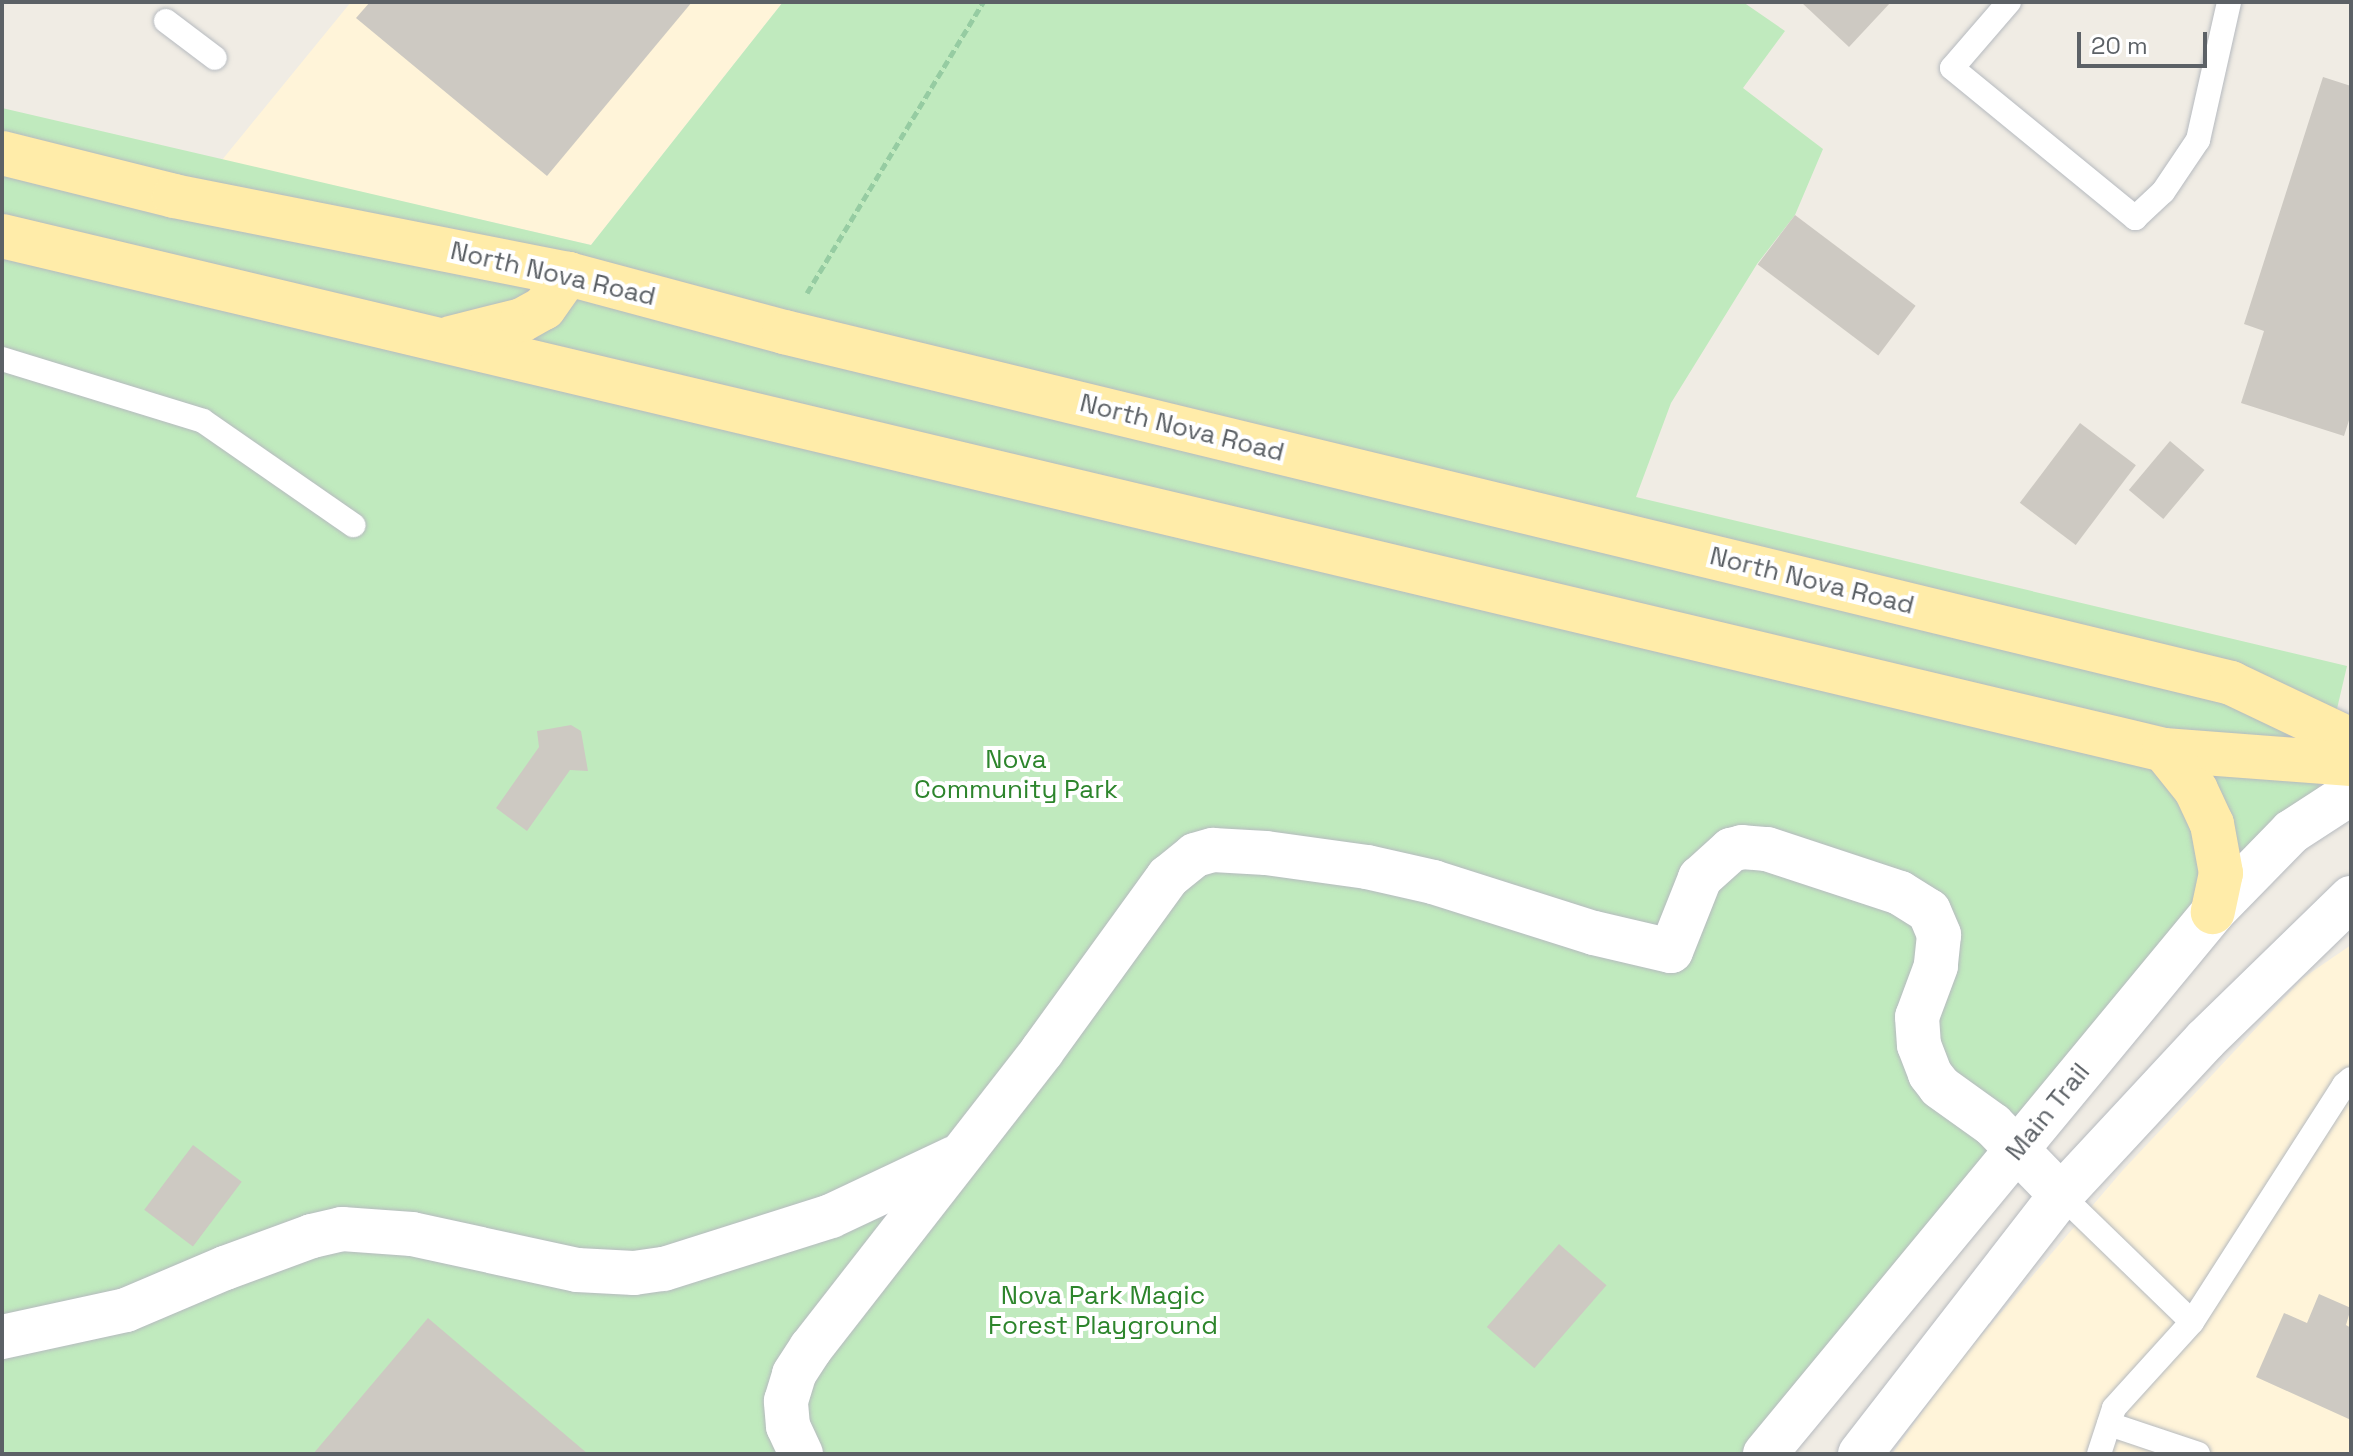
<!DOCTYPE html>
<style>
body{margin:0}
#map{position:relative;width:2353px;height:1456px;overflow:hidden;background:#f0ece4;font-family:"Space Grotesk",sans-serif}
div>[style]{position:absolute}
.commercial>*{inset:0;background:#fff4d9}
.green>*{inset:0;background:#c0eabe}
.building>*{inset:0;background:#cdc9c2;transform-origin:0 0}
.path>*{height:5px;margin-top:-2.5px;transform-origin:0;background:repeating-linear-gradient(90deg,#96cca2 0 8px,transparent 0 12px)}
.roads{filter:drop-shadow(0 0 2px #b6babf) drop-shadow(0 0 2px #b6babf)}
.lane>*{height:24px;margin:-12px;padding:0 12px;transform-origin:12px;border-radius:12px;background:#fff}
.street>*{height:44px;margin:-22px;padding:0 22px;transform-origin:22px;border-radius:22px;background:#fff}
.primary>*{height:44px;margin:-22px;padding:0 22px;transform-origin:22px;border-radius:22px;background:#ffeca9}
span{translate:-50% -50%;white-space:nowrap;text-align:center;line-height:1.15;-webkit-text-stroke:8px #fff;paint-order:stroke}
.street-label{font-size:26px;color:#5c6166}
.park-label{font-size:26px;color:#2d852c}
.frame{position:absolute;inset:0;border:4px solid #5c6166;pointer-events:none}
.scale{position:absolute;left:2077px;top:32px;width:130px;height:36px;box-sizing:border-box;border:4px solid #5c6166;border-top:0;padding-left:10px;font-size:24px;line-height:28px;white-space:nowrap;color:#5c6166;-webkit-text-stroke:6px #fff;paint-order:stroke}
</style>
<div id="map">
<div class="commercial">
<i style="clip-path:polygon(351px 2px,783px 2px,591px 245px,222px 160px)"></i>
<i style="clip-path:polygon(2351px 945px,2351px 1454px,1892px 1454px,1956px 1365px,2123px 1170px,2303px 978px)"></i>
</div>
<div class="green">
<i style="clip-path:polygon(783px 2px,1743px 2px,1785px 31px,1743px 88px,1823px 149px,1795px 215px,1757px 264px,1671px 403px,1636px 497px,2347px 666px,2312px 816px,1765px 1454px,2px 1454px,2px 108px,591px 245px)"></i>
</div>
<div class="building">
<i style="clip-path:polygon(370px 2px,692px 2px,547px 176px,356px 18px)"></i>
<i style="clip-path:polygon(1801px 2px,1891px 2px,1849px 47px)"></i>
<i style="clip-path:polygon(2323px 77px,2351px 86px,2351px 414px,2344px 436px,2241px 403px,2264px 331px,2244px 324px)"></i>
<i style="left:1795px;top:215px;width:151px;height:62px;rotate:37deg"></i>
<i style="left:2080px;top:423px;width:70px;height:100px;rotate:37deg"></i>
<i style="left:2170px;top:441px;width:45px;height:64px;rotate:40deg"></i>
<i style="clip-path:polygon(571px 725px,581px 731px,588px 771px,570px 770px,527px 831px,496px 808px,539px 747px,537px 731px)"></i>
<i style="left:193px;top:1145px;width:61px;height:81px;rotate:37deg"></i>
<i style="left:1559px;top:1244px;width:63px;height:110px;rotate:41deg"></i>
<i style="clip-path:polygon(2319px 1294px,2351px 1308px,2346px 1325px,2351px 1328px,2351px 1420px,2256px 1377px,2284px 1313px,2307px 1323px)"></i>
<i style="clip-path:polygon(428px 1318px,588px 1454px,313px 1454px)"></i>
</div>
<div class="path">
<i style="left:807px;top:293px;width:340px;rotate:-58.8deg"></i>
</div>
<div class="roads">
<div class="lane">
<i style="left:2009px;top:2px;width:87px;rotate:130.8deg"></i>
<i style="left:1952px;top:68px;width:237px;rotate:39.3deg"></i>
<i style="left:2135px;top:218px;width:38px;rotate:-43deg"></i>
<i style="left:2163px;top:192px;width:63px;rotate:-56.1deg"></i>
<i style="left:2198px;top:140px;width:141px;rotate:-77.3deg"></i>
<i style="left:166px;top:21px;width:61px;rotate:37.1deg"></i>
<i style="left:2px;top:359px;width:210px;rotate:17.1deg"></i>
<i style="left:203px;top:421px;width:183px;rotate:34.7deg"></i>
<i style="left:2061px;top:1195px;width:182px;rotate:44.1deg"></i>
<i style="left:2109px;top:1424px;width:94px;rotate:18.6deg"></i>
<i style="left:2099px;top:1454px;width:48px;rotate:-71.9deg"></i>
<i style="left:2114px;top:1408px;width:116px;rotate:-47.8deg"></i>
<i style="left:2192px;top:1322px;width:282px;rotate:-57.3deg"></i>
<i style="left:2344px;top:1085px;width:9px;rotate:-41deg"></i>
</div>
<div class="street">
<i style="left:2px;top:1337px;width:127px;rotate:-12.3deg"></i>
<i style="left:126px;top:1310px;width:108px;rotate:-23deg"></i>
<i style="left:225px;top:1268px;width:93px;rotate:-20.2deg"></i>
<i style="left:312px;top:1236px;width:31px;rotate:-13deg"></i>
<i style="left:342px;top:1229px;width:70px;rotate:4.1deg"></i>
<i style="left:412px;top:1234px;width:169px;rotate:12.3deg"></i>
<i style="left:577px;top:1270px;width:57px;rotate:3deg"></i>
<i style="left:634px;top:1273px;width:30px;rotate:-8deg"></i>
<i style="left:664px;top:1269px;width:175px;rotate:-17.6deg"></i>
<i style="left:831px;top:1216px;width:136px;rotate:-25.2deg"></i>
<i style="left:801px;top:1454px;width:31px;rotate:-115deg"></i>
<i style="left:788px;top:1426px;width:25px;rotate:-95deg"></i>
<i style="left:786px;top:1401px;width:28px;rotate:-73deg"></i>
<i style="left:794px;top:1374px;width:31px;rotate:-57deg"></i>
<i style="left:811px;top:1348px;width:376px;rotate:-52.1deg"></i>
<i style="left:1042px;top:1051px;width:215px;rotate:-54.1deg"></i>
<i style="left:1168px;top:877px;width:35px;rotate:-39deg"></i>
<i style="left:1195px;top:855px;width:19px;rotate:-16deg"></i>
<i style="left:1213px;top:850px;width:53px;rotate:3.2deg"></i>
<i style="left:1266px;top:853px;width:102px;rotate:7.9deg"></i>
<i style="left:1367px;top:867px;width:68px;rotate:12.8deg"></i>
<i style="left:1433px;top:882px;width:169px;rotate:17.6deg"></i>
<i style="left:1594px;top:933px;width:79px;rotate:13.2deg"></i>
<i style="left:1671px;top:951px;width:79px;rotate:-68.3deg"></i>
<i style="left:1700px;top:878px;width:42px;rotate:-42.1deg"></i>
<i style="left:1731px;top:850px;width:11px;rotate:-15deg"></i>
<i style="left:1742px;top:847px;width:25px;rotate:5deg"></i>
<i style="left:1767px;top:849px;width:140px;rotate:18.3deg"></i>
<i style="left:1900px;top:893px;width:34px;rotate:32deg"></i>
<i style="left:1929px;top:911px;width:26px;rotate:67deg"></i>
<i style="left:1939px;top:935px;width:31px;rotate:96deg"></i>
<i style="left:1936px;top:966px;width:54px;rotate:110.4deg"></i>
<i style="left:1917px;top:1017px;width:28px;rotate:86deg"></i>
<i style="left:1919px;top:1045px;width:31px;rotate:69deg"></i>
<i style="left:1930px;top:1074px;width:16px;rotate:52deg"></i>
<i style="left:1940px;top:1087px;width:65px;rotate:35.6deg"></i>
<i style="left:1993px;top:1125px;width:98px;rotate:45.8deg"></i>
<i style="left:1765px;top:1454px;width:703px;rotate:-50.42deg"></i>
<i style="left:2213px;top:912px;width:112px;rotate:-45.7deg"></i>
<i style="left:2291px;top:832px;width:72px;rotate:-33deg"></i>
<i style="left:1860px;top:1454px;width:328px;rotate:-52.2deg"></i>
<i style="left:2061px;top:1195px;width:212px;rotate:-47.1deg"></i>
<i style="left:2205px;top:1040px;width:204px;rotate:-44.2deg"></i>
</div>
<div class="primary">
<i style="left:2px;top:153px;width:177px;rotate:14deg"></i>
<i style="left:174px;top:196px;width:402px;rotate:11.2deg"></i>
<i style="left:568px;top:274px;width:224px;rotate:15deg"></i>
<i style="left:784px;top:332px;width:1489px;rotate:13.63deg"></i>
<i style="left:2231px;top:683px;width:133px;rotate:25.4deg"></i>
<i style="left:2px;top:236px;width:2222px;rotate:13.37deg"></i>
<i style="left:2164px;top:750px;width:188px;rotate:4.3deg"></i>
<i style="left:450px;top:338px;width:74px;rotate:-14deg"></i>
<i style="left:522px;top:320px;width:25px;rotate:-29deg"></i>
<i style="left:544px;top:308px;width:42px;rotate:-54.8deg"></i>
<i style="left:2164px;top:750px;width:51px;rotate:51.3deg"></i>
<i style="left:2196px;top:790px;width:38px;rotate:65deg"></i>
<i style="left:2212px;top:824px;width:50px;rotate:79.6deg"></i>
<i style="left:2221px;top:873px;width:40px;rotate:102deg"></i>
</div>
</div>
<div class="street-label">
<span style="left:553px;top:274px;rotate:13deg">North Nova Road</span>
<span style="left:1182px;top:428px;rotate:14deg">North Nova Road</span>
<span style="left:1812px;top:581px;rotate:14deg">North Nova Road</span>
<span style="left:2048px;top:1112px;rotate:-51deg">Main Trail</span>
</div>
<div class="park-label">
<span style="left:1016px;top:775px">Nova<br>Community Park</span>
<span style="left:1103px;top:1311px">Nova Park Magic<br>Forest Playground</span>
</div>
<div class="frame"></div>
<div class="scale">20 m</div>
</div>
